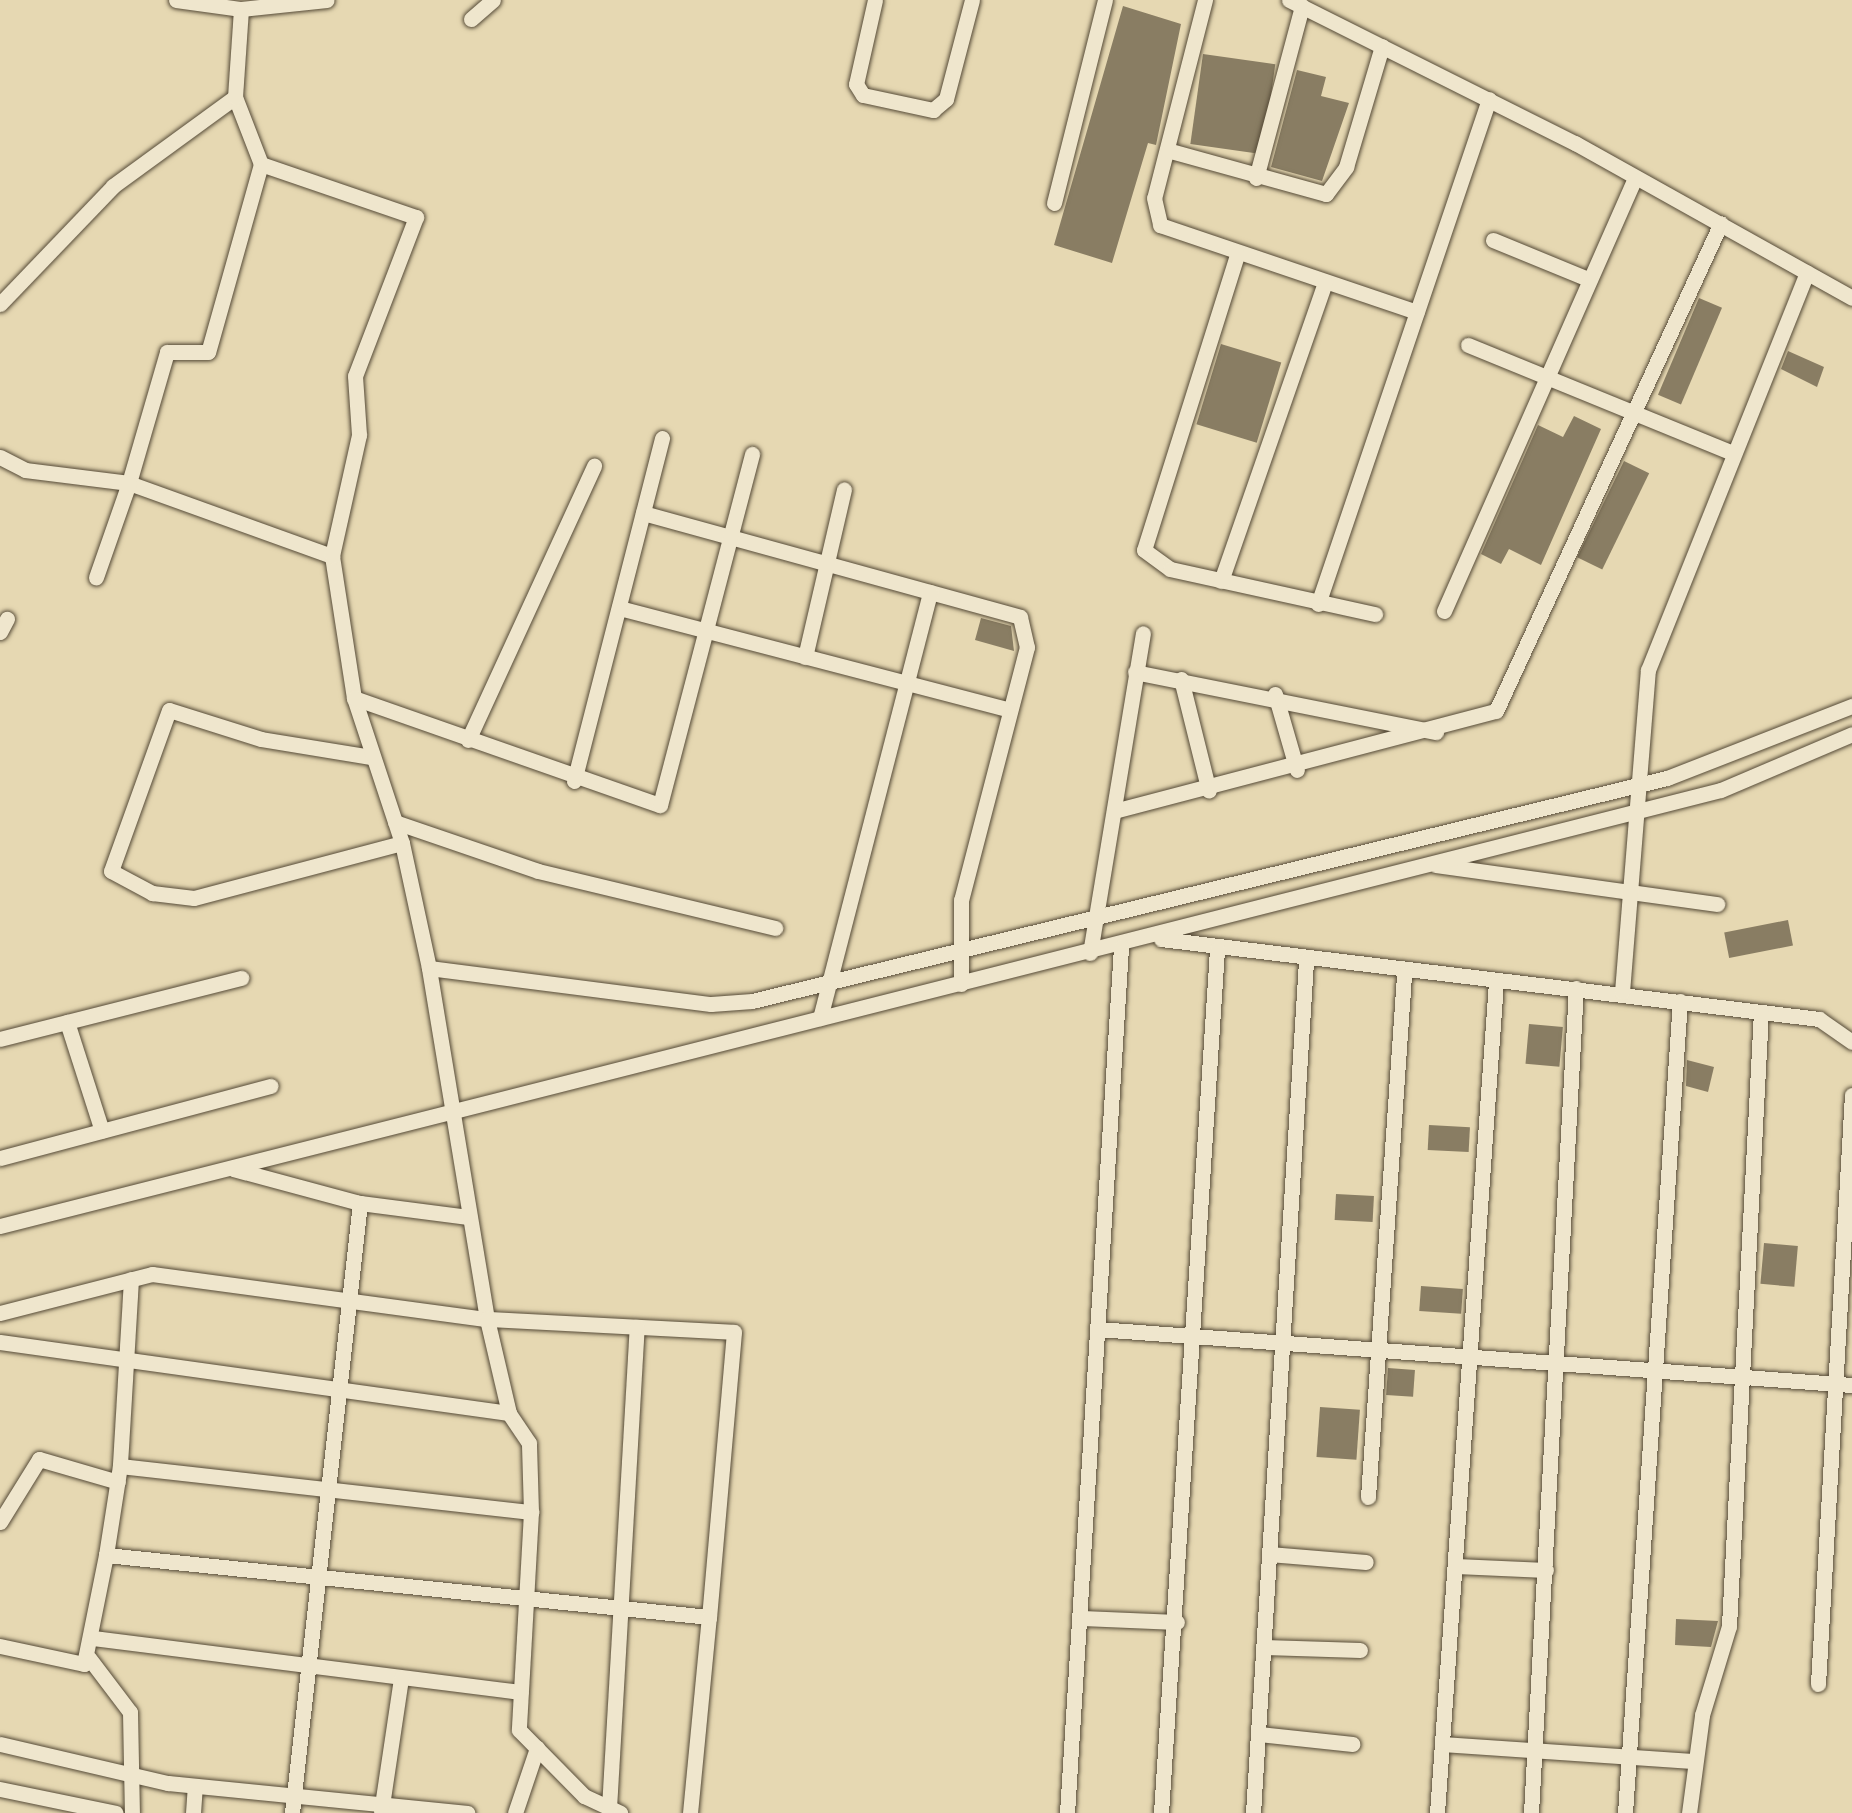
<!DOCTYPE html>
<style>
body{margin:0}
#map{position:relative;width:1852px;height:1813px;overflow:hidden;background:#e6d8b2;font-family:"IM FELL DW Pica",serif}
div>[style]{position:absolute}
.building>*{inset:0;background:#897d63;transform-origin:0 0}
.roads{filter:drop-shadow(0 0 2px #554a37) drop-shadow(0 0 2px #554a37)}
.street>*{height:15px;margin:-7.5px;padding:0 7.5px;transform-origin:7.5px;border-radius:7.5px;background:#efe6cd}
span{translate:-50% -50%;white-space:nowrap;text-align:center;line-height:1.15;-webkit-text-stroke:8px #efe6cd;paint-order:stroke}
</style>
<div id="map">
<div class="building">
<i style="clip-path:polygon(1123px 6px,1181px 24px,1156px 145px,1148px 143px,1112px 263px,1054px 245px)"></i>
<i style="left:1203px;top:54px;width:73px;height:91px;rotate:8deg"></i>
<i style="clip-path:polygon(1297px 70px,1326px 77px,1321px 96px,1349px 103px,1322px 181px,1271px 167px)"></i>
<i style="left:1699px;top:298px;width:25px;height:105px;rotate:23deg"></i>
<i style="left:1221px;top:344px;width:63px;height:84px;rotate:17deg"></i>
<i style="clip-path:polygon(1788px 351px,1824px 367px,1817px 387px,1781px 369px)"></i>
<i style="clip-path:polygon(1574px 416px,1601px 429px,1541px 565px,1509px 549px,1501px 564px,1481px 554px,1538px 425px,1563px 437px)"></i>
<i style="left:1624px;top:461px;width:28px;height:107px;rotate:26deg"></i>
<i style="clip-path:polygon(981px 618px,1011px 626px,1014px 651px,975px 640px)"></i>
<i style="left:1788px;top:920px;width:26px;height:65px;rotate:79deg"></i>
<i style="left:1529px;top:1024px;width:34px;height:40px;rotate:5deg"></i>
<i style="clip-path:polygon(1687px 1060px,1714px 1067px,1708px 1092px,1686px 1086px)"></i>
<i style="left:1429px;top:1125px;width:41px;height:25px;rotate:3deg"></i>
<i style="left:1336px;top:1194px;width:38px;height:26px;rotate:3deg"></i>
<i style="left:1764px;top:1243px;width:34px;height:41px;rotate:5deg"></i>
<i style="left:1421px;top:1286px;width:42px;height:25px;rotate:4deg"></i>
<i style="left:1388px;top:1368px;width:27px;height:27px;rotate:4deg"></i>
<i style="left:1320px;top:1407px;width:40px;height:50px;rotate:4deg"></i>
<i style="clip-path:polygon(1676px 1619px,1718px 1621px,1711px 1647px,1675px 1645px)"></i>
</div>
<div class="roads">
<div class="street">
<i style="left:176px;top:0;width:66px;rotate:7.9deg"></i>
<i style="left:241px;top:9px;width:86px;rotate:-6deg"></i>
<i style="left:875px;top:0;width:86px;rotate:102.7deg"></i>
<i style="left:856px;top:84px;width:13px;rotate:58deg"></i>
<i style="left:863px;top:95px;width:72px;rotate:12.1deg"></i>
<i style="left:933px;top:110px;width:17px;rotate:-40deg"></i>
<i style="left:946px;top:99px;width:102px;rotate:-75.3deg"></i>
<i style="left:1205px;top:0;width:204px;rotate:104.4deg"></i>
<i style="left:1154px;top:198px;width:28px;rotate:77deg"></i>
<i style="left:1160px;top:225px;width:271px;rotate:18.7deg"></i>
<i style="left:1289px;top:0;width:320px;rotate:26.6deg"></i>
<i style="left:1575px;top:143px;width:317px;rotate:29.2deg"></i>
<i style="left:471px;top:19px;width:29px;rotate:-41deg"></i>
<i style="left:235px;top:97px;width:72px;rotate:68.8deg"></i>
<i style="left:261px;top:164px;width:195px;rotate:105.7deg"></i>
<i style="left:208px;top:352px;width:41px;rotate:180deg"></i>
<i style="left:167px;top:352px;width:136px;rotate:106.2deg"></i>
<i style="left:129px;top:483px;width:216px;rotate:19.8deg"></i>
<i style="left:332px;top:556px;width:144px;rotate:81.2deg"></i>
<i style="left:1167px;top:150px;width:165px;rotate:15.5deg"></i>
<i style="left:1326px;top:194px;width:34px;rotate:-53deg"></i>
<i style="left:1346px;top:167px;width:126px;rotate:-73.4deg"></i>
<i style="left:261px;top:164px;width:164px;rotate:18.9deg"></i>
<i style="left:416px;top:217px;width:170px;rotate:111deg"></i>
<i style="left:355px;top:376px;width:59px;rotate:86.1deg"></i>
<i style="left:359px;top:435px;width:124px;rotate:102.6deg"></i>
<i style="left:1256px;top:178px;width:178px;rotate:-75deg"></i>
<i style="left:1054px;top:203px;width:209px;rotate:-75.9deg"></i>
<i style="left:1493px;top:240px;width:103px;rotate:22.3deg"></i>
<i style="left:1237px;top:255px;width:309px;rotate:107.5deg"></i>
<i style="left:1144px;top:550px;width:32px;rotate:36deg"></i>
<i style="left:1170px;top:569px;width:210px;rotate:12.4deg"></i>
<i style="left:0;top:304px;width:163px;rotate:-46.2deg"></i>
<i style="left:113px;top:186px;width:151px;rotate:-36.1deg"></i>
<i style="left:235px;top:97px;width:88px;rotate:-86.1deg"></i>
<i style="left:1468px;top:345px;width:283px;rotate:22.2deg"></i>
<i style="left:0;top:457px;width:28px;rotate:27deg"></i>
<i style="left:25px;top:470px;width:105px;rotate:7.1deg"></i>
<i style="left:129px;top:483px;width:100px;rotate:109.3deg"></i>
<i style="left:643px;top:513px;width:391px;rotate:15.4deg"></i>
<i style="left:1020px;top:617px;width:31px;rotate:77deg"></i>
<i style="left:1027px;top:647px;width:261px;rotate:104.6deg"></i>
<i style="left:961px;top:900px;width:84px;rotate:90deg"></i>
<i style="left:1221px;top:581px;width:316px;rotate:-70.8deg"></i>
<i style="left:1318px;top:604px;width:533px;rotate:-71.29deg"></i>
<i style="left:619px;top:608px;width:404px;rotate:14.6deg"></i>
<i style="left:1444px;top:611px;width:471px;rotate:-66.2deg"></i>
<i style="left:0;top:632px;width:15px;rotate:-62deg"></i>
<i style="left:805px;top:657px;width:172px;rotate:-76.9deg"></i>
<i style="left:1135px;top:672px;width:307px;rotate:11.3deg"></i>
<i style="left:1181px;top:679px;width:115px;rotate:76deg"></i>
<i style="left:1275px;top:694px;width:79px;rotate:73.9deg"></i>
<i style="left:468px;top:740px;width:302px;rotate:-65.3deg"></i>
<i style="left:371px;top:757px;width:111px;rotate:-170.7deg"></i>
<i style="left:261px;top:739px;width:96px;rotate:-162.5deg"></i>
<i style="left:169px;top:710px;width:171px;rotate:109.8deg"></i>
<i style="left:111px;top:871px;width:47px;rotate:28.2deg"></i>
<i style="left:152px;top:893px;width:42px;rotate:6.8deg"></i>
<i style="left:194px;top:898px;width:215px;rotate:-14.8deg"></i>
<i style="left:574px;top:781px;width:354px;rotate:-75.6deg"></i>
<i style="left:1114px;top:811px;width:395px;rotate:-14.7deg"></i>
<i style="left:1496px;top:711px;width:537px;rotate:-65.25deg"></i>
<i style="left:395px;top:822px;width:151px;rotate:18.9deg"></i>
<i style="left:538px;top:871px;width:244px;rotate:13.5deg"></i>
<i style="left:1436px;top:865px;width:284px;rotate:7.9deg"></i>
<i style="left:1161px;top:939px;width:663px;rotate:6.93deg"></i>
<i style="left:1819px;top:1019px;width:40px;rotate:34.9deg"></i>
<i style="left:1090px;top:953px;width:324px;rotate:-80.6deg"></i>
<i style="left:429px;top:968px;width:284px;rotate:7.3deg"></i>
<i style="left:711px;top:1004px;width:41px;rotate:-4.2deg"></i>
<i style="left:752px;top:1001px;width:942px;rotate:-13.7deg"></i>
<i style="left:1667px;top:778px;width:199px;rotate:-21.3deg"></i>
<i style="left:1622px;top:992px;width:323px;rotate:-85.4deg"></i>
<i style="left:1648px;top:670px;width:428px;rotate:-68.2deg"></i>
<i style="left:820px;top:1018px;width:440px;rotate:-75.5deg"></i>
<i style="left:67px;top:1022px;width:114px;rotate:72.2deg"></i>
<i style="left:0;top:1039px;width:249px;rotate:-14.2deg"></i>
<i style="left:0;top:1158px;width:280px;rotate:-14.9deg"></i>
<i style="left:233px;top:1169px;width:131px;rotate:15deg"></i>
<i style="left:360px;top:1203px;width:109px;rotate:7.4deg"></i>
<i style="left:0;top:1226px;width:1775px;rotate:-14.22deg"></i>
<i style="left:1721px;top:790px;width:142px;rotate:-23.1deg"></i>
<i style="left:131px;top:1279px;width:187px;rotate:93.4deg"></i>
<i style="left:120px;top:1466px;width:414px;rotate:6.4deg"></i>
<i style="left:531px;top:1512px;width:69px;rotate:-91.7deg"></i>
<i style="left:529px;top:1443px;width:36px;rotate:-124deg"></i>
<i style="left:0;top:1313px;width:157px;rotate:-14.4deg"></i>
<i style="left:152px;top:1274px;width:338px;rotate:7.7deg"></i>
<i style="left:487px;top:1319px;width:356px;rotate:-99.4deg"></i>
<i style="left:429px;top:968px;width:128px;rotate:-102.2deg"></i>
<i style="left:402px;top:843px;width:153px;rotate:-108.3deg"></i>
<i style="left:354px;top:698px;width:324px;rotate:19.3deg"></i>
<i style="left:660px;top:805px;width:363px;rotate:-75.3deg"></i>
<i style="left:1098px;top:1329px;width:756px;rotate:4.25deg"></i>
<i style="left:0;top:1342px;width:514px;rotate:7.94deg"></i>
<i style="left:509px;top:1413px;width:97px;rotate:-103.2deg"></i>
<i style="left:487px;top:1319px;width:247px;rotate:3deg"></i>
<i style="left:734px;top:1332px;width:286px;rotate:95deg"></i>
<i style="left:709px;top:1617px;width:606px;rotate:-174.13deg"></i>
<i style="left:106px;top:1555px;width:90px;rotate:-81.1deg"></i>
<i style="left:1368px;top:1497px;width:523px;rotate:-86.05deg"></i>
<i style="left:531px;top:1512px;width:218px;rotate:93.2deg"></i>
<i style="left:519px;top:1730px;width:93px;rotate:45.4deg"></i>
<i style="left:584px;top:1796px;width:40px;rotate:25deg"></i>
<i style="left:0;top:1522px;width:74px;rotate:-58.2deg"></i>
<i style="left:39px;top:1459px;width:82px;rotate:16.2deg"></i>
<i style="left:1269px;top:1554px;width:97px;rotate:4.7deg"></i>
<i style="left:1456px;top:1566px;width:90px;rotate:2.5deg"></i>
<i style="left:1082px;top:1618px;width:95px;rotate:2.4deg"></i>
<i style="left:93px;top:1638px;width:431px;rotate:7.2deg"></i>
<i style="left:0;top:1646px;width:86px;rotate:12.1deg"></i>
<i style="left:84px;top:1664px;width:111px;rotate:-78.6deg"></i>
<i style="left:1264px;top:1647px;width:96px;rotate:1.8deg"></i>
<i style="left:89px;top:1658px;width:68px;rotate:52.8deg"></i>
<i style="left:130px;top:1712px;width:101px;rotate:88.9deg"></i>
<i style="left:1818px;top:1684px;width:590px;rotate:-86.7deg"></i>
<i style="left:1259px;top:1734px;width:94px;rotate:6.1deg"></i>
<i style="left:0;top:1744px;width:172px;rotate:13.1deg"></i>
<i style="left:168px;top:1783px;width:301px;rotate:5.7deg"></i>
<i style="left:1442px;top:1744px;width:251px;rotate:3.9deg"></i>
<i style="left:0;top:1789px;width:118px;rotate:11.7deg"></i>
<i style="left:609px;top:1808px;width:482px;rotate:-86.7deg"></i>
<i style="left:381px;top:1812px;width:135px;rotate:-81.5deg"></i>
<i style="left:193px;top:1813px;width:27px;rotate:-86deg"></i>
<i style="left:292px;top:1813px;width:614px;rotate:-83.64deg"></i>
<i style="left:515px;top:1813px;width:69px;rotate:-71.3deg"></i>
<i style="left:690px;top:1813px;width:197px;rotate:-84.5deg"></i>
<i style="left:1067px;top:1813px;width:868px;rotate:-86.43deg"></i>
<i style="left:1161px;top:1813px;width:865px;rotate:-86.29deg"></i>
<i style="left:1253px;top:1813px;width:854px;rotate:-86.44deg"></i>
<i style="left:1437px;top:1813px;width:833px;rotate:-85.94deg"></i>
<i style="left:1531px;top:1813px;width:826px;rotate:-86.88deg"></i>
<i style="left:1625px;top:1813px;width:814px;rotate:-86.13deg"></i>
<i style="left:1689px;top:1813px;width:99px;rotate:-82.4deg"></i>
<i style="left:1702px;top:1715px;width:93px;rotate:-73.1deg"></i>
<i style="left:1729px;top:1626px;width:615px;rotate:-87.02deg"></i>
</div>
</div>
</div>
